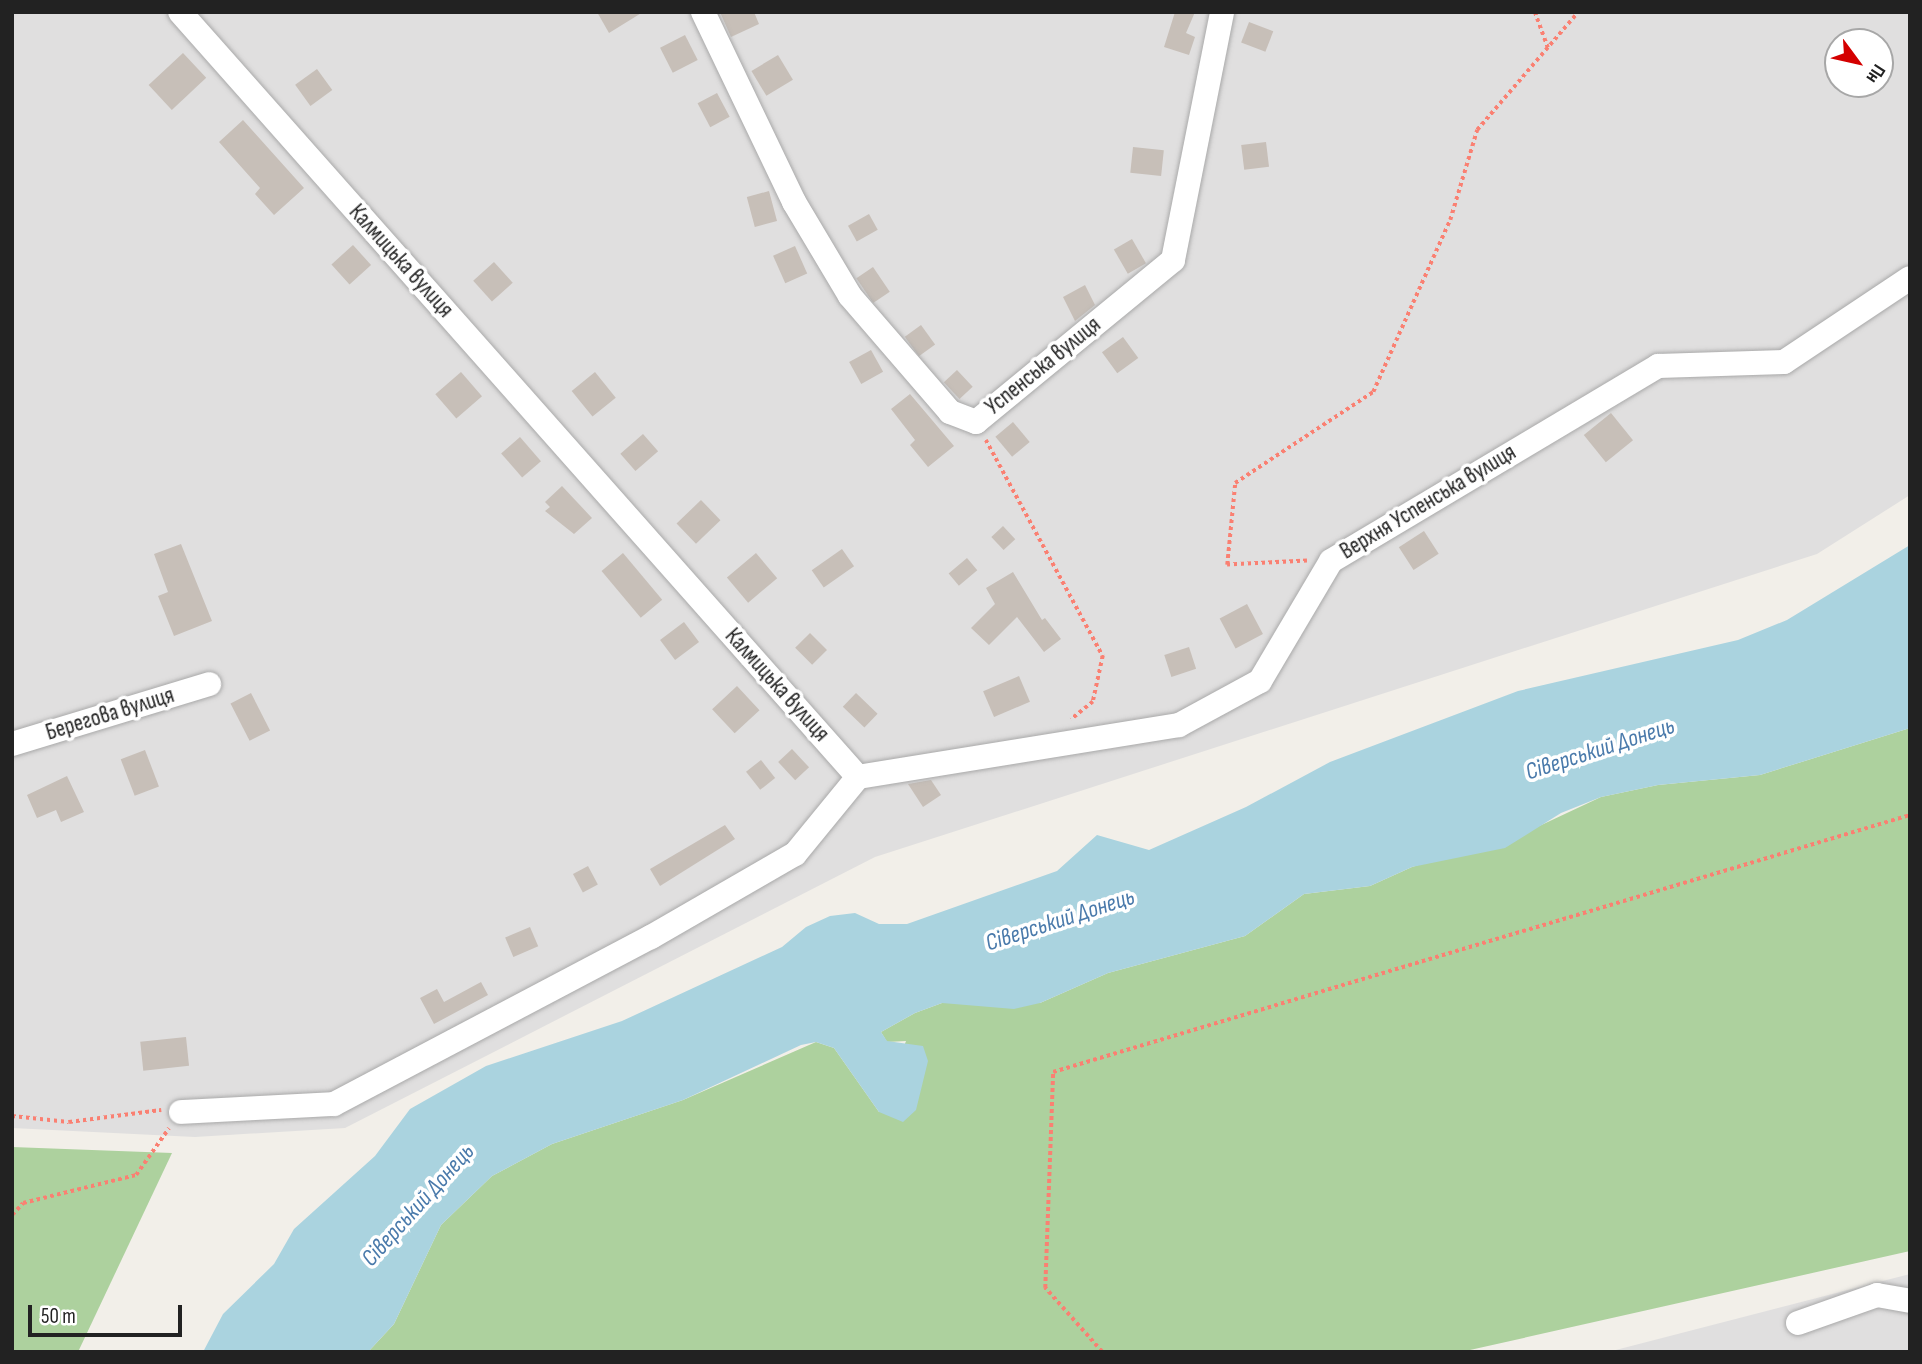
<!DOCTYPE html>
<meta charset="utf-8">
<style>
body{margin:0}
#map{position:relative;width:1922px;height:1364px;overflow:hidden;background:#f2efe9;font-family:"Sofia Sans Condensed",sans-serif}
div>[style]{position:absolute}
.residential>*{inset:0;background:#e0dfdf}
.forest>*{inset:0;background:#add19e}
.water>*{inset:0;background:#aad3df}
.building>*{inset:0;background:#c7bfb8;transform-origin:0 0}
.path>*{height:3.5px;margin-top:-1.75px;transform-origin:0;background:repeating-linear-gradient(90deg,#fa8072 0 3.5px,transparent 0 7px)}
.roads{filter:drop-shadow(0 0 2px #a9a9a9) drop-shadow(0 0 2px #a9a9a9)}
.minor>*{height:24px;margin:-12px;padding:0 12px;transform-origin:12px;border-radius:12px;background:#fff}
span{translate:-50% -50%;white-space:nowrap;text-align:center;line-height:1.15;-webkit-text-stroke:7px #fff;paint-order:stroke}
.street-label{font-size:23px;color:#222}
.water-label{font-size:24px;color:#4a7aab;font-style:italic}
.frame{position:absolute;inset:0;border:14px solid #222;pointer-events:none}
.north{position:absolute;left:1824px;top:28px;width:70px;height:70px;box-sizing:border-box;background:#fff;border:2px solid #a7a7a7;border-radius:50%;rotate:123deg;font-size:19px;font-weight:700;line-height:28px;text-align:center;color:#222}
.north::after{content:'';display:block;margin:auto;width:24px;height:32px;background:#d40000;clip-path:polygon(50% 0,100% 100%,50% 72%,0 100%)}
.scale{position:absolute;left:28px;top:1305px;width:154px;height:32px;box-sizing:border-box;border:4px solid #222;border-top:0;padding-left:9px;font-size:21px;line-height:24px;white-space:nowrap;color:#222;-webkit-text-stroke:5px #fff;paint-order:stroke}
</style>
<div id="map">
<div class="residential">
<i style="clip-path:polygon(evenodd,12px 12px,1910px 12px,1910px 495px,1817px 554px,875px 857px,345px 1128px,195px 1137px,12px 1128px,12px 12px,1838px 42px,1880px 42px,1880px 84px,1838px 84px,1838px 42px)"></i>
<i style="clip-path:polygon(1910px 1274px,1910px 1352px,1608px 1352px)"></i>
</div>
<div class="forest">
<i style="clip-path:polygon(1910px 728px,1910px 1251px,1461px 1352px,368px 1352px,394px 1324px,441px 1225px,492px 1176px,552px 1144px,683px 1100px,816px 1042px,834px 1048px,879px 1112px,906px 1041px,887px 1042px,881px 1032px,915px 1013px,942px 1003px,1040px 1003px,1108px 973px,1245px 936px,1304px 894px,1370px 886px,1412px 867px,1535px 828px,1601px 797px,1658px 785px,1760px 775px)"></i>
<i style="clip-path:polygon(12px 1147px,172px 1153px,78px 1352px,12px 1352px)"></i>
</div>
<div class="water">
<i style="clip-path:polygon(1910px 545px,1910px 728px,1760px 775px,1658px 785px,1601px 797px,1561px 813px,1505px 848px,1412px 867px,1370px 886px,1304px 894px,1245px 936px,1108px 973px,1040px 1003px,1014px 1009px,942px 1003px,915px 1013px,881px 1032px,887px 1041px,923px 1046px,928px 1061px,916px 1110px,903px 1122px,879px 1112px,834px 1048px,816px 1042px,801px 1045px,683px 1100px,552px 1144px,492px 1176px,441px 1225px,394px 1324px,368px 1352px,203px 1352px,223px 1314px,274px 1264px,294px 1229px,375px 1156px,410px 1109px,486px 1066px,622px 1021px,782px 947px,806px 927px,830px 916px,855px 913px,879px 924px,907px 924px,1057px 871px,1097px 835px,1149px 850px,1246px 807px,1330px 762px,1518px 691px,1738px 640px,1787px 620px)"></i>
</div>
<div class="building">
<i style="clip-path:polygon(597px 12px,643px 12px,609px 33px)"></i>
<i style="clip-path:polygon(720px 12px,754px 12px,759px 24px,731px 37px)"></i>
<i style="clip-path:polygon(1175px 12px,1195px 12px,1186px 33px,1195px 37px,1189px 55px,1164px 47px)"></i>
<i style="left:1249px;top:22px;width:26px;height:22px;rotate:21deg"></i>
<i style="left:685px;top:35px;width:28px;height:28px;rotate:63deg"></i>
<i style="left:183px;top:53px;width:34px;height:47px;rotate:47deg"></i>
<i style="left:778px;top:55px;width:29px;height:31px;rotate:59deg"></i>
<i style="left:317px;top:69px;width:26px;height:27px;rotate:54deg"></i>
<i style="left:717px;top:93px;width:27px;height:22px;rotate:62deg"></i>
<i style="clip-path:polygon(243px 120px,304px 188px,274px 215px,255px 194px,260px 188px,219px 142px)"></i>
<i style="left:1266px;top:142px;width:25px;height:25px;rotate:83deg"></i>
<i style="left:1133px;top:147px;width:31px;height:26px;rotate:6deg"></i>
<i style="left:769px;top:191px;width:31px;height:23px;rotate:75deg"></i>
<i style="left:869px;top:214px;width:18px;height:24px;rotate:61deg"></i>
<i style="left:1132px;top:239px;width:28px;height:21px;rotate:60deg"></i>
<i style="left:353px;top:245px;width:27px;height:29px;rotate:48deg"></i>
<i style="left:795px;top:246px;width:30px;height:24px;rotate:66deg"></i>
<i style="left:494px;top:262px;width:28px;height:28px;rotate:48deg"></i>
<i style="left:873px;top:267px;width:30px;height:20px;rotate:56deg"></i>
<i style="clip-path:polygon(1085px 285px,1095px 305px,1075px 321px,1063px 297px)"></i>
<i style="left:921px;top:325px;width:24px;height:20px;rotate:54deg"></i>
<i style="left:1123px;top:337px;width:26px;height:26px;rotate:54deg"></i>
<i style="left:871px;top:350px;width:25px;height:25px;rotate:61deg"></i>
<i style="left:957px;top:370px;width:23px;height:18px;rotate:47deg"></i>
<i style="left:461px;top:372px;width:32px;height:34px;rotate:49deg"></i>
<i style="left:595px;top:372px;width:33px;height:30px;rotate:51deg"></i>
<i style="clip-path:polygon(910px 394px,954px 446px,928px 467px,910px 445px,915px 440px,891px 409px)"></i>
<i style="left:1611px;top:413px;width:35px;height:35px;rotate:51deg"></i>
<i style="left:1013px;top:422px;width:26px;height:23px;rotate:50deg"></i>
<i style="left:643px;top:434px;width:23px;height:30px;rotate:49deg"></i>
<i style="left:520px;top:437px;width:32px;height:25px;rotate:49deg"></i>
<i style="clip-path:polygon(562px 486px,592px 518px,574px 534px,545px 511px,550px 507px,545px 502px)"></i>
<i style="left:701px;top:500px;width:28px;height:34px;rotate:46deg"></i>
<i style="left:1003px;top:526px;width:18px;height:16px;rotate:47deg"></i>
<i style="left:1424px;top:531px;width:27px;height:30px;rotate:57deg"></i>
<i style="clip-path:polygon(181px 544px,212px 621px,174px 636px,158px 596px,168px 592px,154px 554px)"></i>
<i style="left:842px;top:549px;width:21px;height:37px;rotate:55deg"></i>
<i style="left:623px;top:553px;width:61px;height:28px;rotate:50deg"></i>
<i style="left:756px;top:553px;width:33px;height:38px;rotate:50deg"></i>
<i style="left:967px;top:558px;width:16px;height:24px;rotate:50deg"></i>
<i style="clip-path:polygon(1013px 572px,1042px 620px,1045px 618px,1061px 639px,1044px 652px,1017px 617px,989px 645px,971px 628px,995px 604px,986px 588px)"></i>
<i style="left:1247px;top:604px;width:34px;height:31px;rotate:62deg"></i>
<i style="left:684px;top:622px;width:25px;height:30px;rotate:53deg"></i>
<i style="left:810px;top:633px;width:24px;height:21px;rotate:45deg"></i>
<i style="left:1189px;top:647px;width:23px;height:26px;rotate:72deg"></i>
<i style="left:1019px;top:676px;width:28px;height:39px;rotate:67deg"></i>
<i style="left:737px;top:686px;width:33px;height:34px;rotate:47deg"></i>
<i style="left:251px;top:693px;width:42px;height:23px;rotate:63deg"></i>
<i style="left:856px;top:693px;width:30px;height:19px;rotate:44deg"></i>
<i style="left:792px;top:749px;width:25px;height:19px;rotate:47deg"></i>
<i style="left:145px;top:750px;width:39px;height:26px;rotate:69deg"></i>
<i style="left:761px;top:760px;width:23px;height:19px;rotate:52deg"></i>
<i style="clip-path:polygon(67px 776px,84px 812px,61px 822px,56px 810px,37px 818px,27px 795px)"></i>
<i style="clip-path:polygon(931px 780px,941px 795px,923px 807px,908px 784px)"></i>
<i style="clip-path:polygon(725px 825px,735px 839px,660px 886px,650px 869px)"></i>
<i style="left:588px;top:866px;width:21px;height:17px;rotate:62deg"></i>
<i style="left:530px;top:927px;width:21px;height:27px;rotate:67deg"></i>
<i style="clip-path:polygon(481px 982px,488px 995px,434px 1024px,420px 998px,437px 989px,444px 1002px)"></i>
<i style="left:186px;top:1037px;width:29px;height:46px;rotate:84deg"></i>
</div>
<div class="path">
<i style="left:1535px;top:12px;width:38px;rotate:70deg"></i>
<i style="left:986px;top:440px;width:246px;rotate:61.6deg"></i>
<i style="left:1103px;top:656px;width:47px;rotate:102.3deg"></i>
<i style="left:1093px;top:702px;width:28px;rotate:141deg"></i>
<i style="left:1307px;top:561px;width:80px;rotate:177.1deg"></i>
<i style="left:1227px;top:565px;width:82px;rotate:-84.4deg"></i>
<i style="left:1235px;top:483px;width:165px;rotate:-33.4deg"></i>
<i style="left:1373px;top:392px;width:188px;rotate:-65.9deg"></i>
<i style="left:1450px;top:220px;width:94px;rotate:-73.3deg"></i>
<i style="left:1477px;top:130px;width:155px;rotate:-49.4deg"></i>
<i style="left:12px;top:1116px;width:57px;rotate:6deg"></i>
<i style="left:69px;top:1122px;width:93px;rotate:-7.4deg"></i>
<i style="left:12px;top:1215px;width:16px;rotate:-47deg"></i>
<i style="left:23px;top:1203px;width:116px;rotate:-13.9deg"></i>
<i style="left:136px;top:1175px;width:57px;rotate:-54.9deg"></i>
<i style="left:1102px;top:1352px;width:86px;rotate:-131.7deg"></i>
<i style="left:1045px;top:1288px;width:216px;rotate:-87.9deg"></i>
<i style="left:1053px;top:1072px;width:895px;rotate:-16.69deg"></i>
</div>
<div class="roads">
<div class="minor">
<i style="left:180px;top:12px;width:1022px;rotate:48.45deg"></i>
<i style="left:703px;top:12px;width:211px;rotate:64.4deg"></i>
<i style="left:794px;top:202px;width:109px;rotate:59.2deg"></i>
<i style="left:850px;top:296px;width:153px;rotate:49.2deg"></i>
<i style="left:950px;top:412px;width:28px;rotate:21deg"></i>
<i style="left:976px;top:422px;width:255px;rotate:-39.4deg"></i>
<i style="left:1173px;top:260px;width:253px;rotate:-78.8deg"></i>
<i style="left:12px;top:744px;width:206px;rotate:-16.9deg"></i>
<i style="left:858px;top:777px;width:325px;rotate:-9.2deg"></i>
<i style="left:1179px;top:725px;width:92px;rotate:-28.5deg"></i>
<i style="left:1260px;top:681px;width:139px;rotate:-59.4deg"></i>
<i style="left:1331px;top:561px;width:381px;rotate:-30.8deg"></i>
<i style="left:1658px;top:366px;width:126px;rotate:-1.8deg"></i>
<i style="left:1784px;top:362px;width:151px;rotate:-33.7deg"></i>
<i style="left:181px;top:1112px;width:153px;rotate:-3deg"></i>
<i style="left:334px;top:1104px;width:358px;rotate:-27.8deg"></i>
<i style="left:651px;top:937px;width:166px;rotate:-30deg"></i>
<i style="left:795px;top:854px;width:99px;rotate:-50.7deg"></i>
<i style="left:1798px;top:1323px;width:84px;rotate:-19.5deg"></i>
<i style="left:1877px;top:1295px;width:34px;rotate:10deg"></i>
</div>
</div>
<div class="street-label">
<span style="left:401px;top:261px;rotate:48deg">Калмицька вулиця</span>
<span style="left:1043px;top:366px;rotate:-39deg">Успенська вулиця</span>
<span style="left:1428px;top:502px;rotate:-31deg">Верхня Успенська вулиця</span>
<span style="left:777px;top:685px;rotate:48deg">Калмицька вулиця</span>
<span style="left:110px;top:714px;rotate:-17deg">Берегова вулиця</span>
</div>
<div class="water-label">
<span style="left:1600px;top:749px;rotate:-18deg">Сіверський Донець</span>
<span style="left:1060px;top:920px;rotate:-18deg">Сіверський Донець</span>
<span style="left:418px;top:1205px;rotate:-48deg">Сіверський Донець</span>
</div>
<div class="frame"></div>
<div class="north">Пн</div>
<div class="scale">50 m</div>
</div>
